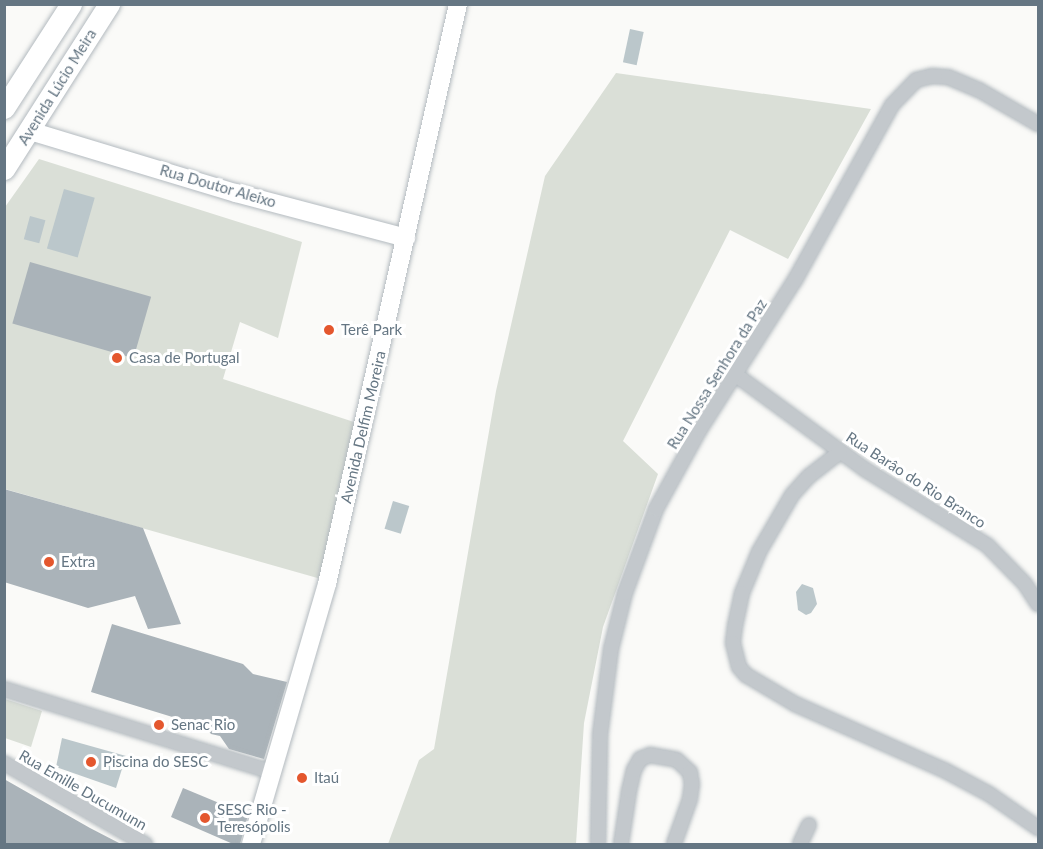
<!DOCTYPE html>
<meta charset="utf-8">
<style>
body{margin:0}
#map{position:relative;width:1043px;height:849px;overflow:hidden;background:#fafaf8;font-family:Lato,sans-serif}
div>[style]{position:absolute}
.green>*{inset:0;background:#dadfd7}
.water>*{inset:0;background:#bbc7cb;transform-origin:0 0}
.building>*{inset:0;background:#aab3b9;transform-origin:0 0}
.roads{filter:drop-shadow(0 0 2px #b3babf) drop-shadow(0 0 2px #b3babf)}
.street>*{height:14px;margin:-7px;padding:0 7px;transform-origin:7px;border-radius:7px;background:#c3c8cc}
.secondary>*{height:18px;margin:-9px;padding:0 9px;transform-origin:9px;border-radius:9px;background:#fff}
.primary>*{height:21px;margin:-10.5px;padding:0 10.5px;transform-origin:10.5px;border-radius:10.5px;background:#fff}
.dots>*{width:16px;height:16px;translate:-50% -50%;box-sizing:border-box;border:3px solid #fff;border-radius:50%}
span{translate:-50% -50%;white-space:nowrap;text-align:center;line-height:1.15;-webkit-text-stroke:6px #fff;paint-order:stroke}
.street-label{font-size:15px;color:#657683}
.poi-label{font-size:15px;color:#657683}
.left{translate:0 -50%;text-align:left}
.frame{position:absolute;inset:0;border:6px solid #657683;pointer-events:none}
</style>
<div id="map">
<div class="green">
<i style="clip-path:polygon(616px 73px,871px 109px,788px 259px,730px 230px,623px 441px,658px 474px,603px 627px,584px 723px,576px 844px,388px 844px,419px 760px,434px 749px,496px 391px,545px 176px)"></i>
<i style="clip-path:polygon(39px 159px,302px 242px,278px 338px,240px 322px,223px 379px,357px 423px,321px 579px,5px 489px,5px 207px)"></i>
<i style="clip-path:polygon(5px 699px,42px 711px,31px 747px,5px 738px)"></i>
</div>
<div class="water">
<i style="left:630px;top:29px;width:14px;height:34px;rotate:12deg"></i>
<i style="left:64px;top:189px;width:32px;height:62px;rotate:16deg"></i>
<i style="left:30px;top:216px;width:16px;height:24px;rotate:15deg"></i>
<i style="left:393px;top:501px;width:17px;height:29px;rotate:17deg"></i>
<i style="clip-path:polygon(802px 584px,813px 588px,817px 604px,811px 613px,806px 615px,798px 610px,796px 592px)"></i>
<i style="clip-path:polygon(62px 738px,126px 756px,116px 788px,56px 767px)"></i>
</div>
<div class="building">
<i style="left:30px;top:262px;width:126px;height:64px;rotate:16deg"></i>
<i style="clip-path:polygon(4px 489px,143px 528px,181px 624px,148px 629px,135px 596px,88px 608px,4px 582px)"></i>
<i style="clip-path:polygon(112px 624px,243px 664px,253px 674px,287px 682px,264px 759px,229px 749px,220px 736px,211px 734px,205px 727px,91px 692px)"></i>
<i style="clip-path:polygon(4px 779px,90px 828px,121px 844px,4px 844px)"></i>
<i style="clip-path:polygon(183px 788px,248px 815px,240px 844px,233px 844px,171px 817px)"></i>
</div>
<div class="roads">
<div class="street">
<i style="left:736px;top:375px;width:161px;rotate:36.2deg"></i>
<i style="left:866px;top:470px;width:142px;rotate:31.8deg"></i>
<i style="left:987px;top:545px;width:54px;rotate:45.7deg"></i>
<i style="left:1025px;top:584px;width:24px;rotate:57deg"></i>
<i style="left:840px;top:452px;width:39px;rotate:142deg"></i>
<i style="left:809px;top:476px;width:25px;rotate:132deg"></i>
<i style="left:792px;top:495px;width:66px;rotate:120.1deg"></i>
<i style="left:759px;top:552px;width:44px;rotate:112.5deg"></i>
<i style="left:742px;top:593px;width:34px;rotate:102deg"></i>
<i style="left:735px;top:626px;width:17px;rotate:97deg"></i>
<i style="left:733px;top:643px;width:25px;rotate:76deg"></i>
<i style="left:739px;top:667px;width:11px;rotate:49deg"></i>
<i style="left:746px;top:675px;width:57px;rotate:30.6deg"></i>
<i style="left:795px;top:704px;width:163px;rotate:23.9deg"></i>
<i style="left:944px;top:770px;width:51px;rotate:28.1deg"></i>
<i style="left:989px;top:794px;width:60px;rotate:34.8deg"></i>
<i style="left:4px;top:689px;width:281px;rotate:17.2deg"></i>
<i style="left:4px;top:763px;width:163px;rotate:29.9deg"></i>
<i style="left:598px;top:844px;width:109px;rotate:-88.9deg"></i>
<i style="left:600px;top:735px;width:87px;rotate:-82.7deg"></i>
<i style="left:611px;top:649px;width:58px;rotate:-76deg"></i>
<i style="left:625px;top:593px;width:90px;rotate:-69.7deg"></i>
<i style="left:656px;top:509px;width:91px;rotate:-61.2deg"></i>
<i style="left:700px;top:429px;width:177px;rotate:-57.5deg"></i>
<i style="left:795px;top:280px;width:200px;rotate:-61deg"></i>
<i style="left:892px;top:105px;width:35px;rotate:-46deg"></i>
<i style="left:916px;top:80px;width:16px;rotate:-14deg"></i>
<i style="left:932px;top:76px;width:16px;rotate:4deg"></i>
<i style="left:948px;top:77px;width:34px;rotate:23deg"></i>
<i style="left:979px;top:90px;width:68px;rotate:30deg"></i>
<i style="left:621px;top:844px;width:54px;rotate:-81.4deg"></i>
<i style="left:629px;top:791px;width:22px;rotate:-77deg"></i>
<i style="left:634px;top:770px;width:13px;rotate:-61deg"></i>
<i style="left:640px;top:759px;width:11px;rotate:-22deg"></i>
<i style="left:650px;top:755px;width:27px;rotate:10deg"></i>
<i style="left:677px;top:760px;width:18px;rotate:43deg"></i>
<i style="left:690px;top:772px;width:12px;rotate:81deg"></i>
<i style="left:692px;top:784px;width:15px;rotate:98deg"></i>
<i style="left:690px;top:799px;width:48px;rotate:109.6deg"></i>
<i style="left:800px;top:844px;width:21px;rotate:-65deg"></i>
</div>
<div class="secondary">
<i style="left:30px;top:131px;width:215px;rotate:16.8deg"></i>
<i style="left:236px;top:193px;width:176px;rotate:14.8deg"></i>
<i style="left:251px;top:844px;width:271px;rotate:-73.7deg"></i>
<i style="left:327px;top:584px;width:595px;rotate:-77.27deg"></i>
</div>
<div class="primary">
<i style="left:4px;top:108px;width:124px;rotate:-57.2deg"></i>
<i style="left:4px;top:169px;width:196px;rotate:-57.5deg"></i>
</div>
</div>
<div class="dots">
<i style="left:329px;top:330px;background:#e4572e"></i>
<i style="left:117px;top:358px;background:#e4572e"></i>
<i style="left:49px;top:562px;background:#e4572e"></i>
<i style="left:159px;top:725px;background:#e4572e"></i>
<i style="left:91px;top:762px;background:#e4572e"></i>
<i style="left:302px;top:778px;background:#e4572e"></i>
<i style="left:205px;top:818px;background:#e4572e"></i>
</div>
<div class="street-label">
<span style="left:57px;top:87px;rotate:-58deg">Avenida Lúcio Meira</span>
<span style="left:218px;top:186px;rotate:16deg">Rua Doutor Aleixo</span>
<span style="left:717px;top:374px;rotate:-58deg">Rua Nossa Senhora da Paz</span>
<span style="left:363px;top:427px;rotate:-77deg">Avenida Delfim Moreira</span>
<span style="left:916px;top:480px;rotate:33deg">Rua Barâo do Rio Branco</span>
<span style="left:83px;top:790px;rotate:30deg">Rua Emille Ducumunn</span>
</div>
<div class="poi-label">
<span class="left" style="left:341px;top:330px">Terê Park</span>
<span class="left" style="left:129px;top:358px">Casa de Portugal</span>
<span class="left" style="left:61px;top:562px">Extra</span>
<span class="left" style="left:171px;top:725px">Senac Rio</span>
<span class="left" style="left:103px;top:762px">Piscina do SESC</span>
<span class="left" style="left:314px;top:778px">Itaú</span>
<span class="left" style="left:217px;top:818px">SESC Rio -<br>Teresópolis</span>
</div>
<div class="frame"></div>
</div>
